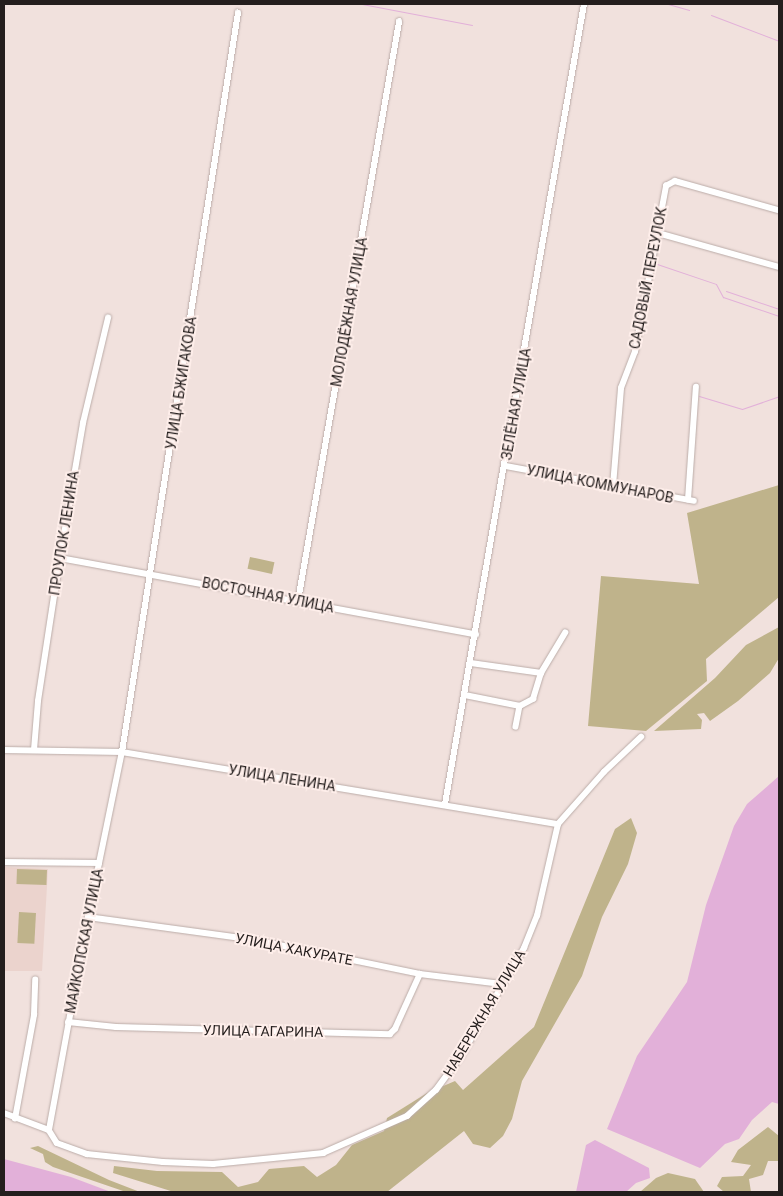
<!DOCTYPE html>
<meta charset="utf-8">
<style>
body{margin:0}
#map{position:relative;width:783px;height:1196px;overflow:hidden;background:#f1e1dd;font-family:Roboto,sans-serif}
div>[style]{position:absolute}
.built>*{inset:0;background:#ebd3cd}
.green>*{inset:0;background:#bfb38b;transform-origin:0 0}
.water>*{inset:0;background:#e2b0d9}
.stream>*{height:1px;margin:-0.5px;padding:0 0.5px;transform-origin:0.5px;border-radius:0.5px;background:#e2b0d9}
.roads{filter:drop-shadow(0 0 1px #bbaca8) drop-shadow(0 0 1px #bbaca8)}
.minor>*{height:5.5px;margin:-2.75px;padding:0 2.75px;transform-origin:2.75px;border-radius:2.75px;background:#fff}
span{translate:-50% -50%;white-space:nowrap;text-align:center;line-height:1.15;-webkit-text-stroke:4px #feeeea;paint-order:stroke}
.street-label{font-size:14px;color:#241e1d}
.frame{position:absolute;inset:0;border:5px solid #241e1d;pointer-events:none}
</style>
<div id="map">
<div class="built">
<i style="clip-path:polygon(4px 867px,48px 869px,42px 971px,4px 971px)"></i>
</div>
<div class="green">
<i style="clip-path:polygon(779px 485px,779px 597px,706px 659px,707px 681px,646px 731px,588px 726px,601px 576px,699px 584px,687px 513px)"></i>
<i style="left:250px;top:557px;width:25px;height:12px;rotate:12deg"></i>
<i style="clip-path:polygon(779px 627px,779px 658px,770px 673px,738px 701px,710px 721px,704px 713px,697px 714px,702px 720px,701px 729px,654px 731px,715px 678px,746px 645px)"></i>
<i style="clip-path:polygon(631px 818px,637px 833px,628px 864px,602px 917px,582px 976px,522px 1081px,512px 1119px,503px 1136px,490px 1148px,473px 1144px,464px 1131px,387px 1192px,174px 1192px,113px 1173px,114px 1166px,157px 1171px,222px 1172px,238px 1187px,258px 1182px,269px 1169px,304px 1166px,317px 1177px,336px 1165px,352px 1145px,384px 1131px,387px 1118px,427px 1093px,455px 1081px,463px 1090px,534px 1027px,615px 829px)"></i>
<i style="left:17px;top:869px;width:30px;height:15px;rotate:2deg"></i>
<i style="left:19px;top:912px;width:17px;height:31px;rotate:3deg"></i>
<i style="clip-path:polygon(768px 1127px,779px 1136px,779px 1161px,768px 1161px,763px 1175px,749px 1179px,751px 1192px,724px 1192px,717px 1186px,722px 1177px,743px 1176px,751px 1165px,731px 1162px,738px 1150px)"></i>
<i style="clip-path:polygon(38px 1146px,109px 1180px,140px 1192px,126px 1192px,53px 1167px,45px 1162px,43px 1154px,30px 1148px)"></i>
<i style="clip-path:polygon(668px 1173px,695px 1179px,704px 1192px,640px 1192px,656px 1178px)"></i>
</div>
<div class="water">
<i style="clip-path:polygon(779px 776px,779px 1104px,772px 1102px,752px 1120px,739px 1139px,725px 1144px,700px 1168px,607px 1129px,637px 1056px,687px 982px,706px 905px,734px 826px,747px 804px)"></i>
<i style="clip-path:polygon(595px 1140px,649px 1168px,650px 1178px,636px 1183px,626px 1192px,576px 1192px,586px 1145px)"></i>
<i style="clip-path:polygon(4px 1159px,71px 1177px,111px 1192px,4px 1192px)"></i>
</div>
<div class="stream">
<i style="left:362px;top:4px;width:112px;rotate:10.8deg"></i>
<i style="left:668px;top:4px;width:22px;rotate:16deg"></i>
<i style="left:711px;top:15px;width:73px;rotate:20.9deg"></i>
<i style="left:657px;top:264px;width:62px;rotate:18.7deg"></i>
<i style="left:716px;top:284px;width:15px;rotate:62deg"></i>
<i style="left:723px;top:297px;width:59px;rotate:18.7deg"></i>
<i style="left:726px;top:291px;width:56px;rotate:18.8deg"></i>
<i style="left:699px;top:396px;width:45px;rotate:16.8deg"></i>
<i style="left:742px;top:409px;width:39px;rotate:-19deg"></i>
</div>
<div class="roads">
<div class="minor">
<i style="left:658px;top:233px;width:126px;rotate:15.7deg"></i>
<i style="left:506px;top:466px;width:191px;rotate:10.5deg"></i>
<i style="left:613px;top:486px;width:98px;rotate:-85.3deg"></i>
<i style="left:621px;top:388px;width:39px;rotate:-69deg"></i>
<i style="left:635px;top:352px;width:169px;rotate:-79.4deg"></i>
<i style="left:666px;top:186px;width:10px;rotate:-29deg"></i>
<i style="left:675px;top:181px;width:107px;rotate:15.7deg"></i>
<i style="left:688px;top:500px;width:113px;rotate:-86deg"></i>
<i style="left:60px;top:558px;width:423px;rotate:10.4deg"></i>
<i style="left:298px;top:601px;width:588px;rotate:-80.1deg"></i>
<i style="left:471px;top:663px;width:71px;rotate:8.1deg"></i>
<i style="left:541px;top:673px;width:47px;rotate:-59deg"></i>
<i style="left:465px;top:695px;width:56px;rotate:11.3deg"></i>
<i style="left:520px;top:706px;width:21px;rotate:101deg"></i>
<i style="left:520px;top:706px;width:15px;rotate:-28deg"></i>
<i style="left:533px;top:699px;width:27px;rotate:-73deg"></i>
<i style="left:4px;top:750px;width:118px;rotate:1deg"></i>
<i style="left:122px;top:752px;width:442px;rotate:9.4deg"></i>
<i style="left:34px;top:750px;width:49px;rotate:-85.3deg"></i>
<i style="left:38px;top:701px;width:145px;rotate:-81.3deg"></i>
<i style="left:60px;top:558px;width:137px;rotate:-80.3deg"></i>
<i style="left:83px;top:423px;width:108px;rotate:-76.6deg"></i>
<i style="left:445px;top:804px;width:812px;rotate:-80.14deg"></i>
<i style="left:4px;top:862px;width:95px;rotate:0.6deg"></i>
<i style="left:88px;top:917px;width:169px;rotate:7.8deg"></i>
<i style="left:255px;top:940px;width:168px;rotate:11.6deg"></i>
<i style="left:420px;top:974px;width:82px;rotate:7deg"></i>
<i style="left:68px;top:1022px;width:48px;rotate:5.9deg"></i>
<i style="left:116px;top:1027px;width:274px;rotate:1.5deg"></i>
<i style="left:390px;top:1034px;width:7px;rotate:-45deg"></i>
<i style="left:395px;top:1029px;width:60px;rotate:-65.6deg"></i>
<i style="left:4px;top:1113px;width:48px;rotate:20.7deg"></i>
<i style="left:15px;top:1119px;width:106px;rotate:-79.6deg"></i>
<i style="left:34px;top:1015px;width:35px;rotate:-88deg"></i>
<i style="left:49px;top:1130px;width:217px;rotate:-79.6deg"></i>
<i style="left:88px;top:917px;width:168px;rotate:-78.4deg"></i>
<i style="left:122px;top:752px;width:748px;rotate:-81.08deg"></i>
<i style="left:49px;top:1130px;width:15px;rotate:58deg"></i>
<i style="left:57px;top:1143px;width:32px;rotate:20deg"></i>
<i style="left:87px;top:1154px;width:76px;rotate:6deg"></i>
<i style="left:163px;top:1162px;width:50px;rotate:2.3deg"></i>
<i style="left:213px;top:1164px;width:111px;rotate:-5.7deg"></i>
<i style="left:323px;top:1153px;width:92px;rotate:-23.8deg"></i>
<i style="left:407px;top:1116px;width:39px;rotate:-42deg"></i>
<i style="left:436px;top:1090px;width:42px;rotate:-53.7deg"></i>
<i style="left:461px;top:1056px;width:125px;rotate:-59.7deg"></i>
<i style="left:524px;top:948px;width:35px;rotate:-68deg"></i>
<i style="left:537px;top:916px;width:94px;rotate:-77.1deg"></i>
<i style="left:558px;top:824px;width:69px;rotate:-48.5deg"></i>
<i style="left:604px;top:772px;width:51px;rotate:-43.4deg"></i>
</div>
</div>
<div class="street-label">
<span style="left:648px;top:278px;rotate:-79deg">САДОВЫЙ ПЕРЕУЛОК</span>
<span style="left:349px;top:312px;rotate:-80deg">МОЛОДЁЖНАЯ УЛИЦА</span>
<span style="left:181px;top:383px;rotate:-81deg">УЛИЦА БЖИГАКОВА</span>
<span style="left:516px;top:404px;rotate:-80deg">ЗЕЛЁНАЯ УЛИЦА</span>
<span style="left:600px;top:484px;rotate:11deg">УЛИЦА КОММУНАРОВ</span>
<span style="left:64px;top:533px;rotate:-81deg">ПРОУЛОК ЛЕНИНА</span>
<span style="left:268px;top:595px;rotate:11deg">ВОСТОЧНАЯ УЛИЦА</span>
<span style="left:282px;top:778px;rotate:9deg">УЛИЦА ЛЕНИНА</span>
<span style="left:84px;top:941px;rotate:-79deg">МАЙКОПСКАЯ УЛИЦА</span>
<span style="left:294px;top:949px;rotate:11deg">УЛИЦА ХАКУРАТЕ</span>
<span style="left:484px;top:1013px;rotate:-59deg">НАБЕРЕЖНАЯ УЛИЦА</span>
<span style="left:263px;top:1031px;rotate:1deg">УЛИЦА ГАГАРИНА</span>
</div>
<div class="frame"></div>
</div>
